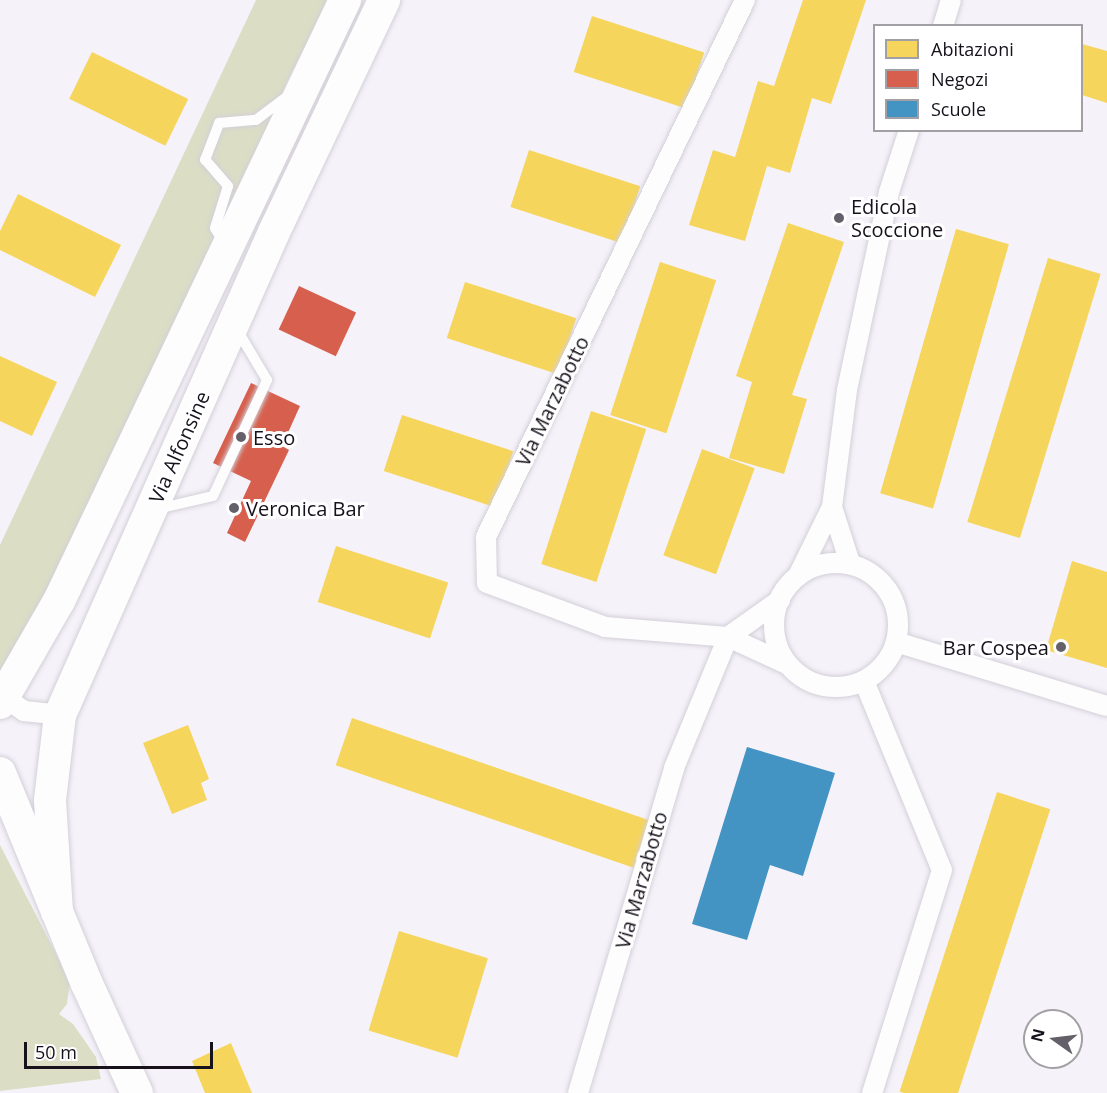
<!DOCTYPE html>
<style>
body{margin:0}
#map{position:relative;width:1107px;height:1093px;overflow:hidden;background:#f5f2f9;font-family:"Open Sans",sans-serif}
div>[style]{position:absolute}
.green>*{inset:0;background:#dbdec5}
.homes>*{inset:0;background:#f6d55c;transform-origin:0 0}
.shops>*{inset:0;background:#d6604d;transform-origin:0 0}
.schools>*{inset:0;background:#4393c3}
.roads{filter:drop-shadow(0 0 2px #d3cfd8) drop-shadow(0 0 2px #d3cfd8)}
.service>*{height:10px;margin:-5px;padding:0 5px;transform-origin:5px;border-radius:5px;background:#fefdfe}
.minor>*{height:20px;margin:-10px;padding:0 10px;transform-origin:10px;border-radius:10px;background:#fefdfe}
.minor>.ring{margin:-10px;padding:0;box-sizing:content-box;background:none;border:20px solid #fefdfe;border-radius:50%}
.primary>*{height:32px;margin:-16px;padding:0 16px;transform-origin:16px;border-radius:16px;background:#fefdfe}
.dots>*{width:16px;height:16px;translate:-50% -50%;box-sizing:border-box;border:3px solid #fff;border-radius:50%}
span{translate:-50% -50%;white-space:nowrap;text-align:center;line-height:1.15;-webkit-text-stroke:6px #fff;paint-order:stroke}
.poi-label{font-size:20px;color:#16111b}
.left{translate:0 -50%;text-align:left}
.right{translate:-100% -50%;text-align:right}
.street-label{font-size:20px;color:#16111b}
.legend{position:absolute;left:873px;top:24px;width:210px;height:108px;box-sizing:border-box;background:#fff;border:2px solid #a2a0a4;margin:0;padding:8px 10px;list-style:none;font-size:18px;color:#16111b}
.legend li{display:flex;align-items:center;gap:12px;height:30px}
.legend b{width:30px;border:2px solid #a2a0a4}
.north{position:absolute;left:1023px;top:1009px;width:60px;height:60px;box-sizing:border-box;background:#fff;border:2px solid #a2a0a4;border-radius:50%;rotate:284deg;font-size:16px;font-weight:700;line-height:24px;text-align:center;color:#16111b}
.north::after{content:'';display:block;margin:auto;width:21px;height:27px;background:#646069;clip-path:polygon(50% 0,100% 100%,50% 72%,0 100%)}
.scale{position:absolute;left:24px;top:1042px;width:189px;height:27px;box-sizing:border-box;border:3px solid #16111b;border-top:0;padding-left:8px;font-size:18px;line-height:21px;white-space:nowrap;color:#16111b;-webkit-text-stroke:4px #fff;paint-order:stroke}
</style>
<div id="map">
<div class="green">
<i style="clip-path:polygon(256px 0,329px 0,287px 82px,238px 204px,61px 572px,0 680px,0 545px)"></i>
<i style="clip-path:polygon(0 845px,70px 981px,67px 1004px,59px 1014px,73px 1024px,96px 1057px,101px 1079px,0 1091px)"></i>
</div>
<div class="homes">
<i style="clip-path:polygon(803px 0,866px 0,831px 104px,812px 98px,790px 173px,767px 166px,745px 241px,689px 225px,713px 150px,735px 157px,758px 81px,774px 86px)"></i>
<i style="left:592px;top:16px;width:118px;height:59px;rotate:18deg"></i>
<i style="clip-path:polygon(1082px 44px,1107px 51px,1107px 103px,1082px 95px)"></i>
<i style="left:92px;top:52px;width:107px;height:52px;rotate:26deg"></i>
<i style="left:529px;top:150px;width:117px;height:60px;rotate:18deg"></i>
<i style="clip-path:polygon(18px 194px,121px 245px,95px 297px,0 250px,0 231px)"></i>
<i style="clip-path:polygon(788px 223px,844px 242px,792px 395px,807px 399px,784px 474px,729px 458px,752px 382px,736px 376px)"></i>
<i style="left:956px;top:229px;width:55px;height:275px;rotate:16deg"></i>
<i style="left:1048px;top:258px;width:55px;height:276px;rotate:17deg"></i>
<i style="left:660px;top:262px;width:59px;height:161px;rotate:18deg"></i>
<i style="left:465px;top:282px;width:117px;height:59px;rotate:18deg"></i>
<i style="clip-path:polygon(0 356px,57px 382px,32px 436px,0 421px)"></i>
<i style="left:591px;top:411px;width:58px;height:161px;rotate:18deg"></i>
<i style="left:402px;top:415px;width:117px;height:59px;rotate:18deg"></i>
<i style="left:702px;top:449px;width:56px;height:113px;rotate:20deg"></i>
<i style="left:336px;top:546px;width:118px;height:59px;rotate:18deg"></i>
<i style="clip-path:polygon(1072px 561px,1107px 572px,1107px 668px,1046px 650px)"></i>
<i style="left:352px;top:718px;width:315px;height:50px;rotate:19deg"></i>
<i style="clip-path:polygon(188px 725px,209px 779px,201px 783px,207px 800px,172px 814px,143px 743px)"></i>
<i style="left:997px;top:792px;width:56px;height:315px;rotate:18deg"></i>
<i style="left:399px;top:931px;width:93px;height:104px;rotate:17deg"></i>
<i style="clip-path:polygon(231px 1043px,252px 1093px,205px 1093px,192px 1061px)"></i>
</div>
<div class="shops">
<i style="left:299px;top:286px;width:63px;height:48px;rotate:25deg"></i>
<i style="clip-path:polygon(251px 383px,300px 406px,282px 446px,289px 450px,245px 542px,227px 533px,251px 481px,213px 463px)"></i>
</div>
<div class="schools">
<i style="clip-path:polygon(747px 747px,835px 773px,803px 876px,770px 865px,747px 940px,692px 924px)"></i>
</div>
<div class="roads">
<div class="service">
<i style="left:224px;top:243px;width:17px;rotate:-121deg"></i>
<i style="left:215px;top:228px;width:44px;rotate:-72.8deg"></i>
<i style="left:228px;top:186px;width:35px;rotate:-131deg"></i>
<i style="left:205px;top:160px;width:40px;rotate:-69deg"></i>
<i style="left:219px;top:123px;width:37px;rotate:-5deg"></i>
<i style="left:256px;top:120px;width:41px;rotate:-37.1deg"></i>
<i style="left:157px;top:509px;width:57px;rotate:-13.1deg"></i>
<i style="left:213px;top:496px;width:128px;rotate:-65deg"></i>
<i style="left:267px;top:380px;width:61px;rotate:-120.8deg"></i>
</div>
<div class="minor">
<i style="left:745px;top:0;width:596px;rotate:115.75deg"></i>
<i style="left:486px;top:537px;width:46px;rotate:88.8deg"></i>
<i style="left:487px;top:583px;width:126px;rotate:20.4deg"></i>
<i style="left:605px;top:627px;width:123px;rotate:4.6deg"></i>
<i style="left:728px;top:637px;width:65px;rotate:24.6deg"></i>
<i style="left:943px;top:26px;width:27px;rotate:-73deg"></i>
<i style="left:832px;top:507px;width:59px;rotate:72.2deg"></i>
<i class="ring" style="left:774px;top:563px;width:104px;height:104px"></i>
<i style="left:798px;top:576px;width:77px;rotate:-63.8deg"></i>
<i style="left:832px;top:507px;width:118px;rotate:-82.7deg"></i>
<i style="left:847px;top:390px;width:202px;rotate:-78deg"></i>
<i style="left:889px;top:192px;width:65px;rotate:-72.1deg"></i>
<i style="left:896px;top:642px;width:220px;rotate:16.9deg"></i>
<i style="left:864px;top:681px;width:204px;rotate:67.6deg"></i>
<i style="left:942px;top:870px;width:234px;rotate:107.4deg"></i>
<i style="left:2px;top:696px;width:27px;rotate:34deg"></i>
<i style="left:24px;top:711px;width:36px;rotate:6deg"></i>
<i style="left:578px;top:1093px;width:339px;rotate:-73.5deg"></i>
<i style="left:674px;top:768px;width:142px;rotate:-67.6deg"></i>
<i style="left:728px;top:637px;width:64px;rotate:-35.4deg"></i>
</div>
<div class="primary">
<i style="left:0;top:703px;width:118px;rotate:-60deg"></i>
<i style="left:59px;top:601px;width:666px;rotate:-64.55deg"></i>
<i style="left:0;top:773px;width:228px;rotate:67.6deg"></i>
<i style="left:87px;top:984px;width:120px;rotate:65.4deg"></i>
<i style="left:57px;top:912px;width:112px;rotate:-93.6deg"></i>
<i style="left:50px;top:800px;width:86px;rotate:-83.3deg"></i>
<i style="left:60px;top:715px;width:528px;rotate:-66.1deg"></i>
<i style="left:274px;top:232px;width:257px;rotate:-64.6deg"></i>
</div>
</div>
<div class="dots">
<i style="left:839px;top:218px;background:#646069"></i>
<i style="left:241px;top:437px;background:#646069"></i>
<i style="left:234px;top:508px;background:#646069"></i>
<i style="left:1061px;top:647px;background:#646069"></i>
</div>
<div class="poi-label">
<span class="left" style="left:851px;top:218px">Edicola<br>Scoccione</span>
<span class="left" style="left:253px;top:437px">Esso</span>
<span class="left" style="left:246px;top:508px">Veronica Bar</span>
<span class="right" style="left:1049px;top:647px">Bar Cospea</span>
</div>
<div class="street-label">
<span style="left:552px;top:401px;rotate:-64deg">Via Marzabotto</span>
<span style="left:179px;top:447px;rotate:-66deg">Via Alfonsine</span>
<span style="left:641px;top:880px;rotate:-74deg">Via Marzabotto</span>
</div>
<ul class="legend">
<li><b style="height:16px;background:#f6d55c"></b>Abitazioni</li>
<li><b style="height:16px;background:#d6604d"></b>Negozi</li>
<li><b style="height:16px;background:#4393c3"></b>Scuole</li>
</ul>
<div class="north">N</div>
<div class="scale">50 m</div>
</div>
